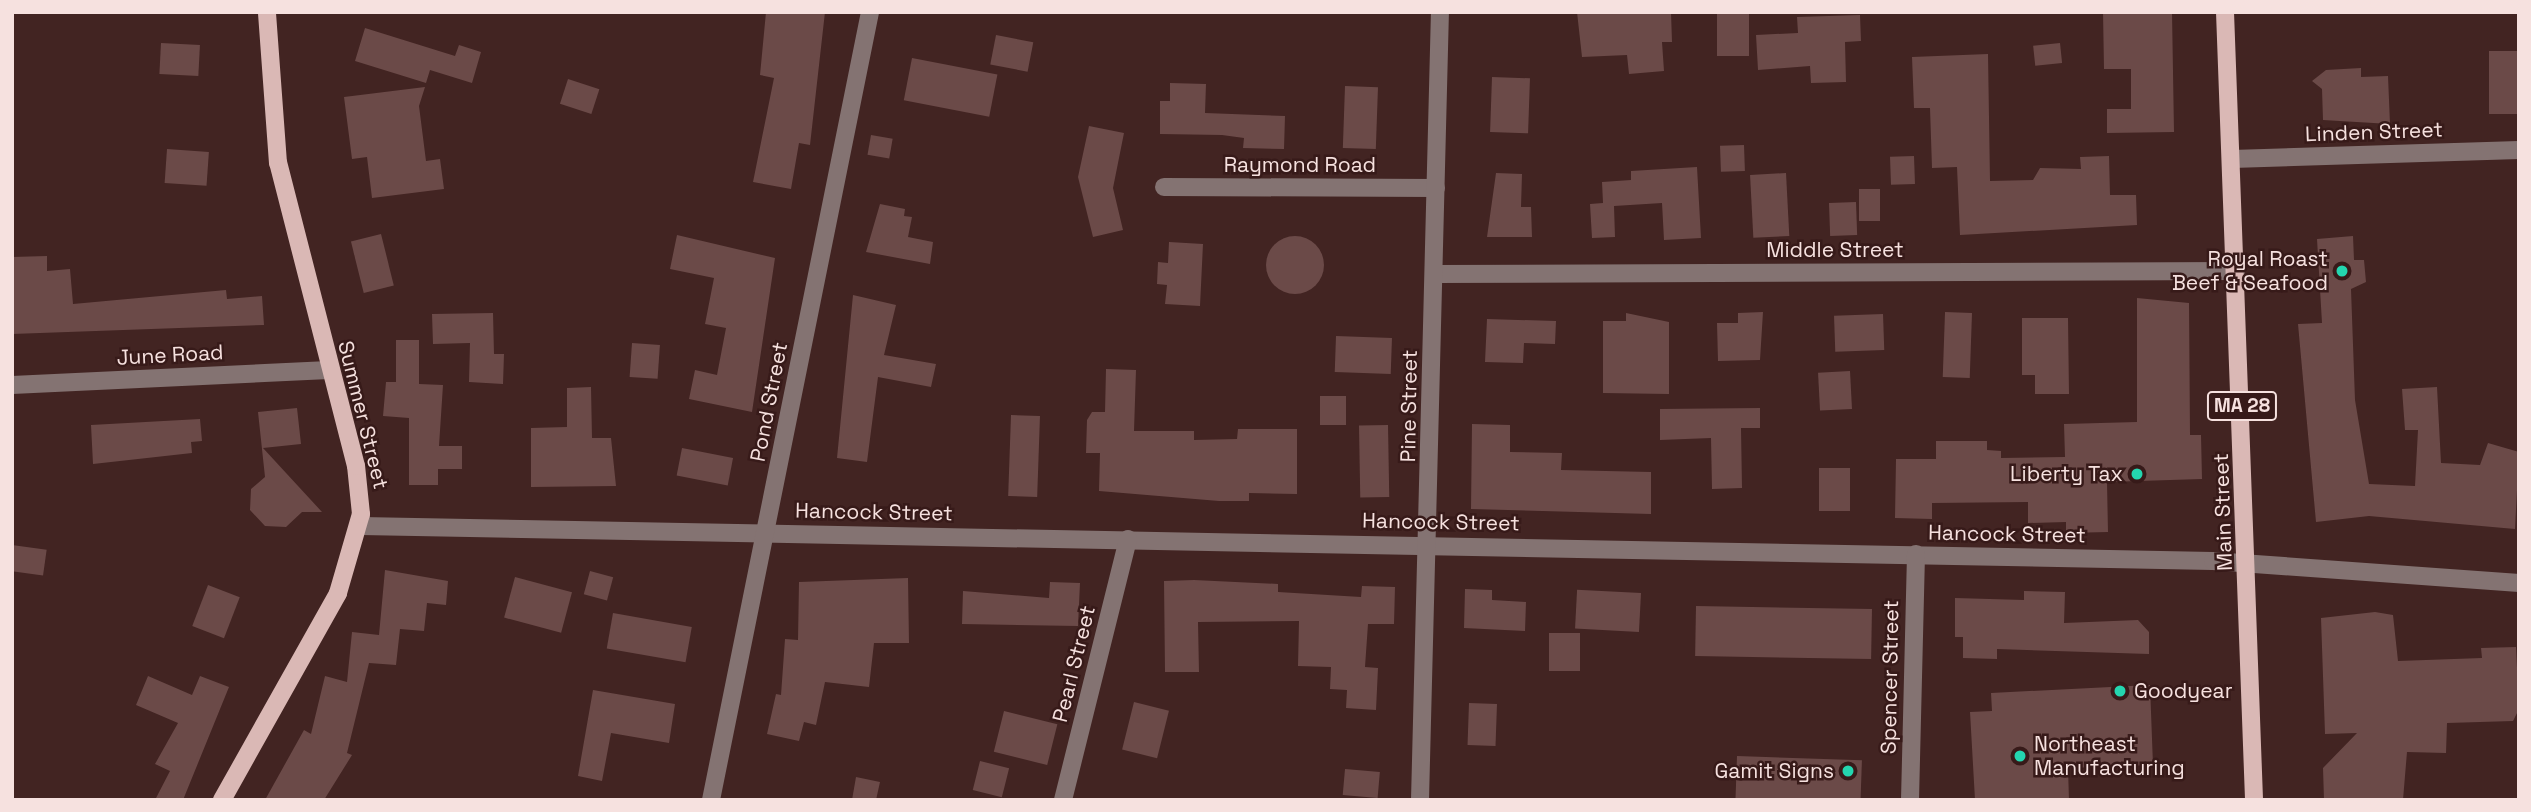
<!DOCTYPE html>
<style>
body{margin:0}
#map{position:relative;width:2531px;height:812px;overflow:hidden;background:#422422;font-family:"Space Grotesk",sans-serif}
div>[style]{position:absolute}
.building>*{inset:0;background:#6b4a48;transform-origin:0 0}
.round{border-radius:50%}
.minor>*{height:18px;margin:-9px;padding:0 9px;transform-origin:9px;border-radius:9px;background:#847372}
.major>*{height:18px;margin:-9px;padding:0 9px;transform-origin:9px;border-radius:9px;background:#dab8b5}
.dots>*{width:19px;height:19px;translate:-50% -50%;box-sizing:border-box;border:4px solid #371a19;border-radius:50%}
span{translate:-50% -50%;white-space:nowrap;text-align:center;line-height:1.15;-webkit-text-stroke:5px #371a19;paint-order:stroke}
.shield-label span{padding:2px 5px;background:#371a19;border:2px solid;border-radius:5px;-webkit-text-stroke-width:0}
.shield-label{font-size:19px;color:#f6e1df;font-weight:700}
.street-label{font-size:21px;color:#f6e1df}
.poi-label{font-size:21px;color:#f6e1df}
.right{translate:-100% -50%;text-align:right}
.left{translate:0 -50%;text-align:left}
.frame{position:absolute;inset:0;border:14px solid #f6e1df;pointer-events:none}
</style>
<div id="map">
<div class="building">
<i style="clip-path:polygon(766px 12px,825px 12px,810px 145px,799px 143px,791px 189px,753px 182px,774px 78px,760px 75px)"></i>
<i style="clip-path:polygon(1577px 12px,1671px 12px,1672px 42px,1662px 42px,1664px 71px,1629px 74px,1627px 55px,1582px 57px)"></i>
<i style="left:1717px;top:12px;width:32px;height:44px"></i>
<i style="clip-path:polygon(2103px 12px,2172px 12px,2174px 132px,2107px 133px,2107px 109px,2131px 109px,2131px 69px,2104px 69px)"></i>
<i style="clip-path:polygon(1860px 15px,1861px 41px,1845px 42px,1846px 82px,1811px 83px,1810px 66px,1758px 70px,1756px 35px,1798px 33px,1797px 17px)"></i>
<i style="clip-path:polygon(365px 28px,455px 56px,459px 45px,481px 52px,472px 83px,430px 70px,426px 83px,355px 61px)"></i>
<i style="left:996px;top:35px;width:38px;height:30px;rotate:11deg"></i>
<i style="left:161px;top:43px;width:39px;height:31px;rotate:3deg"></i>
<i style="left:2060px;top:43px;width:20px;height:27px;rotate:84deg"></i>
<i style="left:2489px;top:51px;width:30px;height:63px"></i>
<i style="clip-path:polygon(1988px 54px,1990px 181px,2033px 180px,2040px 168px,2081px 169px,2080px 157px,2109px 156px,2110px 195px,2136px 195px,2137px 225px,1960px 235px,1957px 167px,1932px 168px,1930px 108px,1914px 108px,1912px 57px)"></i>
<i style="left:912px;top:58px;width:87px;height:43px;rotate:11deg"></i>
<i style="clip-path:polygon(2361px 68px,2361px 77px,2388px 76px,2390px 124px,2323px 120px,2322px 89px,2312px 81px,2326px 70px)"></i>
<i style="left:1492px;top:77px;width:38px;height:55px;rotate:2deg"></i>
<i style="left:568px;top:79px;width:33px;height:26px;rotate:18deg"></i>
<i style="clip-path:polygon(1170px 83px,1206px 84px,1205px 113px,1285px 116px,1284px 149px,1243px 148px,1244px 138px,1222px 135px,1160px 134px,1160px 101px,1170px 101px)"></i>
<i style="left:1345px;top:86px;width:33px;height:62px;rotate:2deg"></i>
<i style="clip-path:polygon(425px 87px,419px 106px,426px 161px,440px 159px,444px 189px,372px 198px,367px 157px,352px 159px,344px 97px)"></i>
<i style="clip-path:polygon(1089px 126px,1124px 133px,1113px 188px,1123px 230px,1093px 237px,1078px 177px)"></i>
<i style="left:871px;top:135px;width:22px;height:20px;rotate:10deg"></i>
<i style="left:1744px;top:145px;width:26px;height:24px;rotate:88deg"></i>
<i style="left:167px;top:149px;width:42px;height:34px;rotate:4deg"></i>
<i style="left:1914px;top:156px;width:28px;height:24px;rotate:88deg"></i>
<i style="clip-path:polygon(1697px 167px,1701px 238px,1664px 240px,1662px 203px,1614px 206px,1615px 237px,1592px 238px,1590px 204px,1603px 203px,1602px 182px,1631px 180px,1631px 171px)"></i>
<i style="clip-path:polygon(1496px 173px,1522px 174px,1521px 207px,1531px 207px,1532px 237px,1487px 237px)"></i>
<i style="left:1786px;top:173px;width:63px;height:36px;rotate:87deg"></i>
<i style="left:1859px;top:189px;width:21px;height:32px"></i>
<i style="left:1856px;top:202px;width:33px;height:27px;rotate:88deg"></i>
<i style="clip-path:polygon(880px 204px,905px 209px,904px 216px,912px 217px,908px 237px,933px 242px,930px 264px,866px 252px)"></i>
<i style="left:381px;top:234px;width:53px;height:31px;rotate:76deg"></i>
<i style="clip-path:polygon(677px 235px,775px 258px,752px 412px,689px 399px,695px 370px,717px 375px,726px 328px,705px 324px,714px 278px,670px 269px)"></i>
<i class="round" style="left:1266px;top:236px;width:58px;height:58px"></i>
<i style="clip-path:polygon(2353px 236px,2354px 260px,2364px 260px,2366px 282px,2351px 289px,2355px 400px,2369px 484px,2415px 486px,2418px 430px,2405px 430px,2402px 389px,2437px 387px,2441px 463px,2480px 465px,2488px 443px,2519px 452px,2515px 529px,2369px 516px,2316px 522px,2298px 324px,2322px 323px,2317px 239px)"></i>
<i style="clip-path:polygon(1169px 242px,1203px 244px,1200px 306px,1165px 304px,1167px 285px,1157px 284px,1158px 262px,1168px 263px)"></i>
<i style="clip-path:polygon(47px 256px,47px 271px,70px 269px,73px 304px,226px 290px,227px 299px,262px 296px,264px 325px,12px 334px,12px 257px)"></i>
<i style="clip-path:polygon(853px 295px,896px 305px,884px 355px,936px 364px,931px 387px,878px 377px,867px 462px,837px 458px)"></i>
<i style="clip-path:polygon(2137px 298px,2189px 303px,2190px 435px,2201px 435px,2202px 479px,2107px 482px,2108px 532px,2066px 533px,2066px 522px,2028px 523px,2028px 502px,1932px 503px,1932px 519px,1895px 518px,1896px 459px,1936px 459px,1936px 441px,1987px 441px,1987px 450px,2001px 451px,2001px 458px,2065px 457px,2064px 424px,2137px 422px)"></i>
<i style="clip-path:polygon(1763px 312px,1760px 360px,1718px 361px,1717px 323px,1738px 323px,1738px 313px)"></i>
<i style="clip-path:polygon(493px 313px,494px 354px,504px 354px,503px 384px,469px 382px,470px 343px,433px 344px,432px 314px)"></i>
<i style="clip-path:polygon(1626px 313px,1669px 322px,1669px 394px,1603px 393px,1603px 321px,1626px 321px)"></i>
<i style="left:1972px;top:313px;width:65px;height:27px;rotate:92deg"></i>
<i style="left:1883px;top:314px;width:36px;height:49px;rotate:88deg"></i>
<i style="clip-path:polygon(2022px 318px,2068px 318px,2069px 394px,2035px 394px,2035px 375px,2022px 375px)"></i>
<i style="clip-path:polygon(1487px 319px,1556px 321px,1555px 344px,1524px 343px,1523px 363px,1485px 362px)"></i>
<i style="left:1336px;top:336px;width:56px;height:36px;rotate:2deg"></i>
<i style="clip-path:polygon(396px 340px,419px 340px,419px 384px,443px 385px,439px 446px,462px 446px,462px 469px,438px 469px,438px 485px,409px 485px,409px 418px,383px 416px,386px 382px,396px 382px)"></i>
<i style="left:632px;top:343px;width:28px;height:34px;rotate:4deg"></i>
<i style="clip-path:polygon(1106px 369px,1136px 370px,1134px 431px,1194px 431px,1194px 440px,1237px 439px,1238px 429px,1297px 429px,1297px 494px,1249px 493px,1249px 501px,1219px 501px,1099px 491px,1100px 453px,1086px 453px,1087px 420px,1092px 412px,1105px 412px)"></i>
<i style="left:1850px;top:371px;width:38px;height:32px;rotate:87deg"></i>
<i style="clip-path:polygon(591px 387px,592px 438px,611px 438px,616px 486px,531px 487px,531px 428px,567px 427px,567px 388px)"></i>
<i style="left:1320px;top:396px;width:26px;height:29px"></i>
<i style="clip-path:polygon(297px 408px,301px 444px,263px 448px,322px 512px,302px 512px,286px 527px,265px 526px,250px 510px,251px 489px,265px 477px,258px 412px)"></i>
<i style="clip-path:polygon(1760px 408px,1760px 428px,1741px 428px,1742px 488px,1712px 489px,1711px 438px,1660px 440px,1660px 409px)"></i>
<i style="left:1011px;top:415px;width:29px;height:81px;rotate:2deg"></i>
<i style="clip-path:polygon(200px 419px,202px 441px,191px 442px,192px 453px,93px 464px,91px 425px)"></i>
<i style="clip-path:polygon(1472px 424px,1510px 425px,1510px 452px,1562px 453px,1561px 470px,1651px 472px,1651px 514px,1471px 509px)"></i>
<i style="left:1388px;top:425px;width:72px;height:29px;rotate:89deg"></i>
<i style="left:682px;top:448px;width:52px;height:28px;rotate:11deg"></i>
<i style="left:1819px;top:468px;width:31px;height:43px"></i>
<i style="left:12px;top:545px;width:35px;height:26px;rotate:8deg"></i>
<i style="clip-path:polygon(385px 570px,448px 581px,446px 605px,427px 603px,424px 631px,400px 629px,396px 665px,369px 663px,347px 753px,352px 755px,324px 800px,265px 800px,304px 730px,311px 734px,325px 676px,347px 682px,352px 632px,379px 635px)"></i>
<i style="left:590px;top:571px;width:24px;height:24px;rotate:15deg"></i>
<i style="left:515px;top:577px;width:59px;height:42px;rotate:15deg"></i>
<i style="clip-path:polygon(908px 578px,909px 643px,874px 643px,869px 687px,825px 682px,816px 725px,804px 722px,799px 741px,767px 734px,776px 694px,781px 695px,785px 639px,798px 640px,799px 582px)"></i>
<i style="clip-path:polygon(1194px 580px,1278px 584px,1278px 592px,1361px 597px,1362px 586px,1395px 587px,1394px 624px,1368px 624px,1365px 667px,1378px 668px,1376px 710px,1346px 708px,1347px 690px,1330px 689px,1331px 667px,1298px 666px,1299px 621px,1198px 622px,1199px 672px,1165px 672px,1164px 581px)"></i>
<i style="clip-path:polygon(1050px 582px,1080px 583px,1078px 626px,962px 624px,963px 591px,1049px 598px)"></i>
<i style="left:208px;top:585px;width:34px;height:44px;rotate:21deg"></i>
<i style="clip-path:polygon(1465px 589px,1492px 590px,1492px 600px,1526px 602px,1525px 631px,1464px 628px)"></i>
<i style="clip-path:polygon(2024px 591px,2065px 592px,2064px 623px,2138px 620px,2149px 632px,2149px 654px,1997px 649px,1997px 659px,1963px 658px,1963px 637px,1955px 637px,1955px 598px,2024px 600px)"></i>
<i style="left:1641px;top:593px;width:39px;height:64px;rotate:93deg"></i>
<i style="left:1696px;top:606px;width:176px;height:50px;rotate:1deg"></i>
<i style="clip-path:polygon(2375px 612px,2393px 615px,2398px 661px,2482px 658px,2481px 648px,2516px 647px,2519px 709px,2513px 721px,2447px 723px,2446px 753px,2407px 752px,2403px 800px,2324px 800px,2323px 768px,2357px 733px,2325px 734px,2321px 618px)"></i>
<i style="left:613px;top:613px;width:80px;height:36px;rotate:10deg"></i>
<i style="left:1549px;top:633px;width:31px;height:38px"></i>
<i style="clip-path:polygon(148px 676px,192px 695px,200px 676px,229px 687px,183px 800px,155px 800px,170px 771px,155px 764px,178px 723px,136px 705px)"></i>
<i style="clip-path:polygon(2150px 685px,2153px 765px,2068px 768px,2069px 800px,1975px 800px,1970px 712px,1992px 711px,1991px 693px)"></i>
<i style="clip-path:polygon(593px 690px,675px 704px,669px 743px,611px 733px,602px 781px,578px 776px)"></i>
<i style="left:1134px;top:702px;width:36px;height:49px;rotate:14deg"></i>
<i style="left:1469px;top:703px;width:28px;height:42px;rotate:2deg"></i>
<i style="left:1004px;top:711px;width:55px;height:42px;rotate:14deg"></i>
<i style="left:1737px;top:756px;width:125px;height:44px;rotate:2deg"></i>
<i style="left:980px;top:761px;width:30px;height:30px;rotate:14deg"></i>
<i style="left:1345px;top:769px;width:35px;height:26px;rotate:5deg"></i>
<i style="clip-path:polygon(856px 777px,880px 782px,876px 800px,852px 800px)"></i>
</div>
<div class="minor">
<i style="left:2232px;top:159px;width:287px;rotate:-1.8deg"></i>
<i style="left:1164px;top:187px;width:272px;rotate:0.2deg"></i>
<i style="left:1434px;top:274px;width:802px;rotate:-0.21deg"></i>
<i style="left:12px;top:385px;width:317px;rotate:-2.7deg"></i>
<i style="left:361px;top:526px;width:1852px;rotate:1.08deg"></i>
<i style="left:2213px;top:561px;width:307px;rotate:4.1deg"></i>
<i style="left:711px;top:800px;width:804px;rotate:-78.59deg"></i>
<i style="left:1063px;top:800px;width:269px;rotate:-76deg"></i>
<i style="left:1420px;top:800px;width:788px;rotate:-88.55deg"></i>
<i style="left:1910px;top:800px;width:246px;rotate:-88.6deg"></i>
</div>
<div class="major">
<i style="left:2225px;top:12px;width:789px;rotate:87.89deg"></i>
<i style="left:222px;top:800px;width:237px;rotate:-60.7deg"></i>
<i style="left:338px;top:593px;width:82px;rotate:-73.8deg"></i>
<i style="left:361px;top:514px;width:48px;rotate:-95.9deg"></i>
<i style="left:356px;top:466px;width:313px;rotate:-104.4deg"></i>
<i style="left:278px;top:163px;width:151px;rotate:-94.2deg"></i>
</div>
<div class="dots">
<i style="left:2342px;top:271px;background:#24d5af"></i>
<i style="left:2137px;top:474px;background:#24d5af"></i>
<i style="left:2120px;top:691px;background:#24d5af"></i>
<i style="left:2020px;top:756px;background:#24d5af"></i>
<i style="left:1848px;top:771px;background:#24d5af"></i>
</div>
<div class="shield-label">
<span style="left:2242px;top:406px">MA 28</span>
</div>
<div class="street-label">
<span style="left:2374px;top:132px;rotate:-2deg">Linden Street</span>
<span style="left:1300px;top:165px">Raymond Road</span>
<span style="left:1835px;top:250px">Middle Street</span>
<span style="left:170px;top:355px;rotate:-3deg">June Road</span>
<span style="left:769px;top:402px;rotate:-79deg">Pond Street</span>
<span style="left:1409px;top:406px;rotate:-89deg">Pine Street</span>
<span style="left:363px;top:415px;rotate:76deg">Summer Street</span>
<span style="left:874px;top:512px;rotate:1deg">Hancock Street</span>
<span style="left:2223px;top:512px;rotate:-92deg">Main Street</span>
<span style="left:1441px;top:522px;rotate:1deg">Hancock Street</span>
<span style="left:2007px;top:534px;rotate:1deg">Hancock Street</span>
<span style="left:1074px;top:664px;rotate:-76deg">Pearl Street</span>
<span style="left:1890px;top:677px;rotate:-89deg">Spencer Street</span>
</div>
<div class="poi-label">
<span class="right" style="left:2328px;top:271px">Royal Roast<br>Beef &amp; Seafood</span>
<span class="right" style="left:2123px;top:474px">Liberty Tax</span>
<span class="left" style="left:2134px;top:691px">Goodyear</span>
<span class="left" style="left:2034px;top:756px">Northeast<br>Manufacturing</span>
<span class="right" style="left:1834px;top:771px">Gamit Signs</span>
</div>
<div class="frame"></div>
</div>
